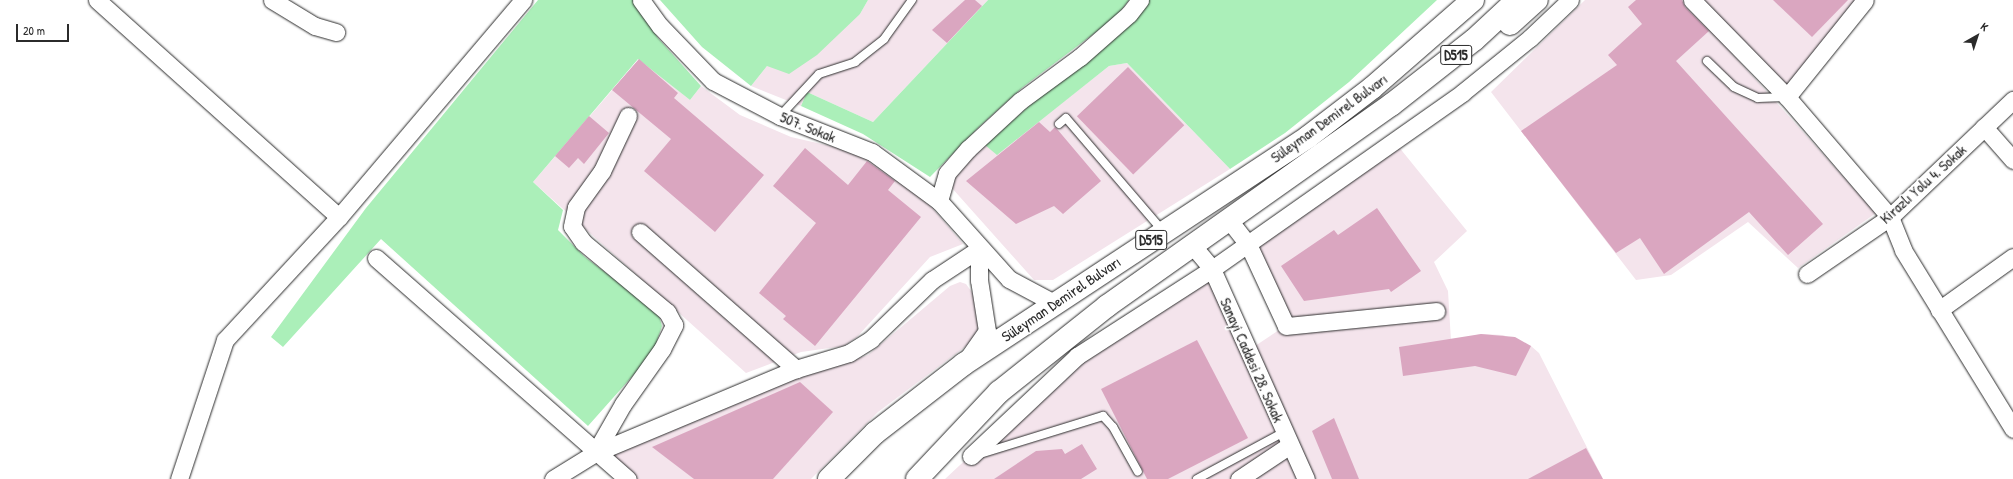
<!DOCTYPE html>
<meta charset="utf-8">
<style>
body{margin:0}
#map{position:relative;width:2013px;height:479px;overflow:hidden;background:#fff;font-family:"Patrick Hand",sans-serif}
div>[style]{position:absolute}
.built>*{inset:0;background:#f4e4ec}
.green>*{inset:0;background:#abefb9}
.building>*{inset:0;background:#daa6c0;transform-origin:0 0}
.roads{filter:drop-shadow(0 0 1px #2b2b2b) drop-shadow(0 0 1px #2b2b2b)}
.service>*{height:8px;margin:-4px;padding:0 4px;transform-origin:4px;border-radius:4px;background:#fff}
.minor>*{height:17px;margin:-8.5px;padding:0 8.5px;transform-origin:8.5px;border-radius:8.5px;background:#fff}
.trunk>*{height:22px;margin:-11px;padding:0 11px;transform-origin:11px;border-radius:11px;background:#fff}
span{translate:-50% -50%;white-space:nowrap;text-align:center;line-height:1.15;-webkit-text-stroke:3.5px #fff;paint-order:stroke}
.shield-label span{padding:1px 3px;background:#fff;border:1px solid;border-radius:3px;-webkit-text-stroke-width:0}
.shield-label{font-size:14px;color:#2b2b2b;font-weight:700}
.street-label{font-size:15px;color:#2b2b2b}
.north{position:absolute;left:1957px;top:16px;width:40px;height:40px;-webkit-text-stroke:3px #fff;paint-order:stroke;rotate:39deg;font-size:11px;font-weight:700;line-height:16px;text-align:center;color:#2b2b2b}
.north::after{content:'';display:block;margin:auto;width:14px;height:18px;background:#2b2b2b;clip-path:polygon(50% 0,100% 100%,50% 72%,0 100%)}
.scale{position:absolute;left:16px;top:24px;width:53px;height:18px;box-sizing:border-box;border:2px solid #2b2b2b;border-top:0;padding-left:5px;font-size:12px;line-height:14px;white-space:nowrap;color:#2b2b2b;-webkit-text-stroke:3px #fff;paint-order:stroke}
</style>
<div id="map">
<div class="built">
<i style="clip-path:polygon(868px 0,988px 0,873px 122px,807px 92px,801px 106px,751px 86px,767px 66px,860px 14px)"></i>
<i style="clip-path:polygon(1585px 0,1684px 0,1876px 213px,1798px 268px,1748px 222px,1671px 275px,1636px 280px,1491px 92px)"></i>
<i style="clip-path:polygon(1692px 0,1865px 0,1787px 97px)"></i>
<i style="clip-path:polygon(639px 59px,690px 100px,701px 86px,740px 115px,791px 137px,865px 154px,929px 204px,963px 244px,930px 257px,857px 337px,844px 346px,801px 352px,746px 373px,533px 182px)"></i>
<i style="clip-path:polygon(1127px 63px,1230px 169px,1053px 280px,1034px 280px,951px 187px,953px 177px,985px 145px,997px 154px,1109px 66px)"></i>
<i style="clip-path:polygon(1394px 141px,1467px 231px,1434px 262px,1448px 291px,1451px 341px,1481px 334px,1503px 335px,1531px 346px,1539px 353px,1603px 479px,945px 479px,1077px 356px,1212px 269px,1249px 350px,1285px 326px,1248px 244px)"></i>
<i style="clip-path:polygon(960px 282px,966px 284px,974px 295px,979px 325px,974px 340px,878px 412px,811px 479px,628px 479px,595px 453px,796px 369px,809px 375px,868px 355px,950px 286px)"></i>
</div>
<div class="green">
<i style="clip-path:polygon(538px 0,633px 0,658px 38px,701px 86px,690px 100px,638px 59px,533px 182px,563px 210px,558px 230px,585px 257px,658px 312px,662px 326px,653px 353px,588px 426px,381px 239px,283px 347px,271px 337px,366px 208px)"></i>
<i style="clip-path:polygon(660px 0,868px 0,860px 14px,817px 55px,789px 74px,767px 66px,751px 86px,702px 47px)"></i>
<i style="clip-path:polygon(988px 0,1129px 0,1116px 17px,1023px 87px,979px 127px,930px 177px,863px 134px,801px 106px,807px 92px,873px 122px)"></i>
<i style="clip-path:polygon(1148px 0,1437px 0,1349px 82px,1285px 133px,1230px 169px,1127px 63px,1109px 66px,997px 155px,985px 145px)"></i>
</div>
<div class="building">
<i style="clip-path:polygon(965px 0,975px 0,982px 6px,947px 43px,932px 30px)"></i>
<i style="clip-path:polygon(1636px 0,1682px 0,1685px 7px,1709px 31px,1676px 61px,1823px 224px,1788px 255px,1749px 212px,1664px 274px,1640px 238px,1616px 253px,1521px 131px,1617px 65px,1608px 55px,1642px 24px,1628px 7px)"></i>
<i style="clip-path:polygon(1773px 0,1848px 0,1812px 37px)"></i>
<i style="clip-path:polygon(639px 59px,678px 93px,674px 98px,764px 175px,715px 232px,644px 171px,671px 139px,612px 90px)"></i>
<i style="left:1128px;top:67px;width:81px;height:71px;rotate:46deg"></i>
<i style="clip-path:polygon(589px 116px,609px 133px,584px 164px,578px 158px,569px 168px,555px 156px)"></i>
<i style="clip-path:polygon(1039px 122px,1050px 132px,1055px 127px,1057px 129px,1101px 181px,1063px 214px,1054px 206px,1016px 224px,966px 181px)"></i>
<i style="clip-path:polygon(805px 148px,848px 185px,867px 161px,895px 181px,888px 190px,921px 217px,815px 346px,783px 319px,786px 316px,759px 293px,816px 223px,773px 186px)"></i>
<i style="clip-path:polygon(1377px 208px,1421px 271px,1391px 292px,1389px 289px,1304px 301px,1281px 266px,1334px 230px,1338px 235px)"></i>
<i style="clip-path:polygon(1481px 334px,1515px 337px,1531px 346px,1516px 376px,1475px 366px,1403px 376px,1399px 347px)"></i>
<i style="clip-path:polygon(1197px 340px,1248px 438px,1168px 479px,1147px 479px,1101px 389px)"></i>
<i style="clip-path:polygon(800px 382px,833px 412px,773px 479px,694px 479px,652px 447px)"></i>
<i style="clip-path:polygon(1334px 418px,1359px 479px,1332px 479px,1312px 431px)"></i>
<i style="clip-path:polygon(1082px 444px,1097px 469px,1081px 479px,994px 479px,1036px 451px,1062px 449px,1065px 454px)"></i>
<i style="clip-path:polygon(1586px 448px,1603px 479px,1528px 479px)"></i>
</div>
<div class="roads">
<div class="service">
<i style="left:1707px;top:61px;width:37px;rotate:44deg"></i>
<i style="left:1734px;top:87px;width:26px;rotate:25deg"></i>
<i style="left:1758px;top:98px;width:28px;rotate:-2deg"></i>
<i style="left:780px;top:116px;width:57px;rotate:-47.1deg"></i>
<i style="left:819px;top:74px;width:38px;rotate:-18deg"></i>
<i style="left:855px;top:62px;width:37px;rotate:-38deg"></i>
<i style="left:884px;top:39px;width:48px;rotate:-54.3deg"></i>
<i style="left:1059px;top:124px;width:9px;rotate:-41deg"></i>
<i style="left:1066px;top:118px;width:149px;rotate:49.4deg"></i>
<i style="left:980px;top:454px;width:129px;rotate:-17.2deg"></i>
<i style="left:1103px;top:416px;width:15px;rotate:48deg"></i>
<i style="left:1113px;top:427px;width:51px;rotate:60.9deg"></i>
<i style="left:1197px;top:479px;width:99px;rotate:-28.4deg"></i>
</div>
<div class="minor">
<i style="left:97px;top:0;width:325px;rotate:41.9deg"></i>
<i style="left:272px;top:0;width:50px;rotate:31.2deg"></i>
<i style="left:315px;top:26px;width:22px;rotate:16deg"></i>
<i style="left:641px;top:0;width:32px;rotate:54deg"></i>
<i style="left:660px;top:26px;width:76px;rotate:46.1deg"></i>
<i style="left:713px;top:81px;width:76px;rotate:27.6deg"></i>
<i style="left:780px;top:116px;width:99px;rotate:21.4deg"></i>
<i style="left:872px;top:152px;width:83px;rotate:36.2deg"></i>
<i style="left:939px;top:201px;width:105px;rotate:48.1deg"></i>
<i style="left:1009px;top:279px;width:51px;rotate:28.1deg"></i>
<i style="left:1692px;top:0;width:136px;rotate:45.6deg"></i>
<i style="left:1787px;top:97px;width:158px;rotate:49.4deg"></i>
<i style="left:1890px;top:217px;width:35px;rotate:68deg"></i>
<i style="left:1903px;top:250px;width:210px;rotate:58.4deg"></i>
<i style="left:1787px;top:97px;width:124px;rotate:-51.2deg"></i>
<i style="left:1984px;top:127px;width:44px;rotate:48.7deg"></i>
<i style="left:939px;top:201px;width:29px;rotate:-74deg"></i>
<i style="left:947px;top:173px;width:32px;rotate:-49deg"></i>
<i style="left:968px;top:149px;width:71px;rotate:-42.7deg"></i>
<i style="left:1020px;top:101px;width:74px;rotate:-36.3deg"></i>
<i style="left:1080px;top:57px;width:65px;rotate:-41.3deg"></i>
<i style="left:1129px;top:14px;width:18px;rotate:-52deg"></i>
<i style="left:1229px;top:220px;width:31px;rotate:52deg"></i>
<i style="left:1248px;top:244px;width:90px;rotate:65.1deg"></i>
<i style="left:1286px;top:326px;width:151px;rotate:-5.7deg"></i>
<i style="left:640px;top:232px;width:208px;rotate:41.3deg"></i>
<i style="left:1193px;top:246px;width:30px;rotate:50deg"></i>
<i style="left:1212px;top:269px;width:230px;rotate:65.9deg"></i>
<i style="left:376px;top:258px;width:335px;rotate:41.3deg"></i>
<i style="left:1807px;top:274px;width:101px;rotate:-34.5deg"></i>
<i style="left:1890px;top:217px;width:170px;rotate:-43.6deg"></i>
<i style="left:1939px;top:310px;width:91px;rotate:-35.6deg"></i>
<i style="left:968px;top:358px;width:33px;rotate:-55deg"></i>
<i style="left:987px;top:331px;width:52px;rotate:-98.9deg"></i>
<i style="left:979px;top:280px;width:31px;rotate:-90deg"></i>
<i style="left:595px;top:453px;width:56px;rotate:-60.3deg"></i>
<i style="left:623px;top:404px;width:67px;rotate:-54.7deg"></i>
<i style="left:662px;top:349px;width:27px;rotate:-63deg"></i>
<i style="left:674px;top:325px;width:15px;rotate:-118deg"></i>
<i style="left:667px;top:312px;width:109px;rotate:-140.2deg"></i>
<i style="left:583px;top:242px;width:19px;rotate:-125deg"></i>
<i style="left:572px;top:226px;width:19px;rotate:-78deg"></i>
<i style="left:576px;top:207px;width:44px;rotate:-54.2deg"></i>
<i style="left:602px;top:171px;width:61px;rotate:-64.7deg"></i>
<i style="left:971px;top:456px;width:146px;rotate:-43.3deg"></i>
<i style="left:1077px;top:356px;width:161px;rotate:-32.8deg"></i>
<i style="left:1212px;top:269px;width:306px;rotate:-35.1deg"></i>
<i style="left:1462px;top:93px;width:87px;rotate:-39deg"></i>
<i style="left:1530px;top:38px;width:55px;rotate:-43.5deg"></i>
<i style="left:179px;top:479px;width:146px;rotate:-71.7deg"></i>
<i style="left:225px;top:340px;width:168px;rotate:-47.2deg"></i>
<i style="left:339px;top:217px;width:285px;rotate:-49.7deg"></i>
<i style="left:553px;top:479px;width:49px;rotate:-31.8deg"></i>
<i style="left:595px;top:453px;width:218px;rotate:-22.7deg"></i>
<i style="left:796px;top:369px;width:55px;rotate:-16.8deg"></i>
<i style="left:849px;top:353px;width:26px;rotate:-32deg"></i>
<i style="left:871px;top:339px;width:85px;rotate:-44deg"></i>
<i style="left:932px;top:280px;width:56px;rotate:-33.4deg"></i>
<i style="left:1239px;top:479px;width:61px;rotate:-33.7deg"></i>
</div>
<div class="trunk">
<i style="left:1510px;top:24px;width:36px;rotate:-42deg"></i>
<i style="left:829px;top:479px;width:65px;rotate:-45deg"></i>
<i style="left:875px;top:433px;width:113px;rotate:-37.8deg"></i>
<i style="left:964px;top:364px;width:412px;rotate:-33.4deg"></i>
<i style="left:1308px;top:137px;width:81px;rotate:-37.4deg"></i>
<i style="left:1372px;top:88px;width:134px;rotate:-41.1deg"></i>
<i style="left:917px;top:479px;width:120px;rotate:-46.7deg"></i>
<i style="left:999px;top:392px;width:138px;rotate:-38.5deg"></i>
<i style="left:1107px;top:306px;width:348px;rotate:-35.3deg"></i>
<i style="left:1391px;top:105px;width:105px;rotate:-38.1deg"></i>
<i style="left:1474px;top:40px;width:59px;rotate:-42.9deg"></i>
</div>
</div>
<div class="shield-label">
<span style="left:1456px;top:55px">D515</span>
<span style="left:1151px;top:240px">D515</span>
</div>
<div class="street-label">
<span style="left:1329px;top:118px;rotate:-36deg">Süleyman Demirel Bulvarı</span>
<span style="left:808px;top:127px;rotate:22deg">507. Sokak</span>
<span style="left:1923px;top:184px;rotate:-42deg">Kirazlı Yolu 4. Sokak</span>
<span style="left:1061px;top:299px;rotate:-34deg">Süleyman Demirel Bulvarı</span>
<span style="left:1252px;top:360px;rotate:66deg">Sanayi Caddesi 28. Sokak</span>
</div>
<div class="north">K</div>
<div class="scale">20 m</div>
</div>
